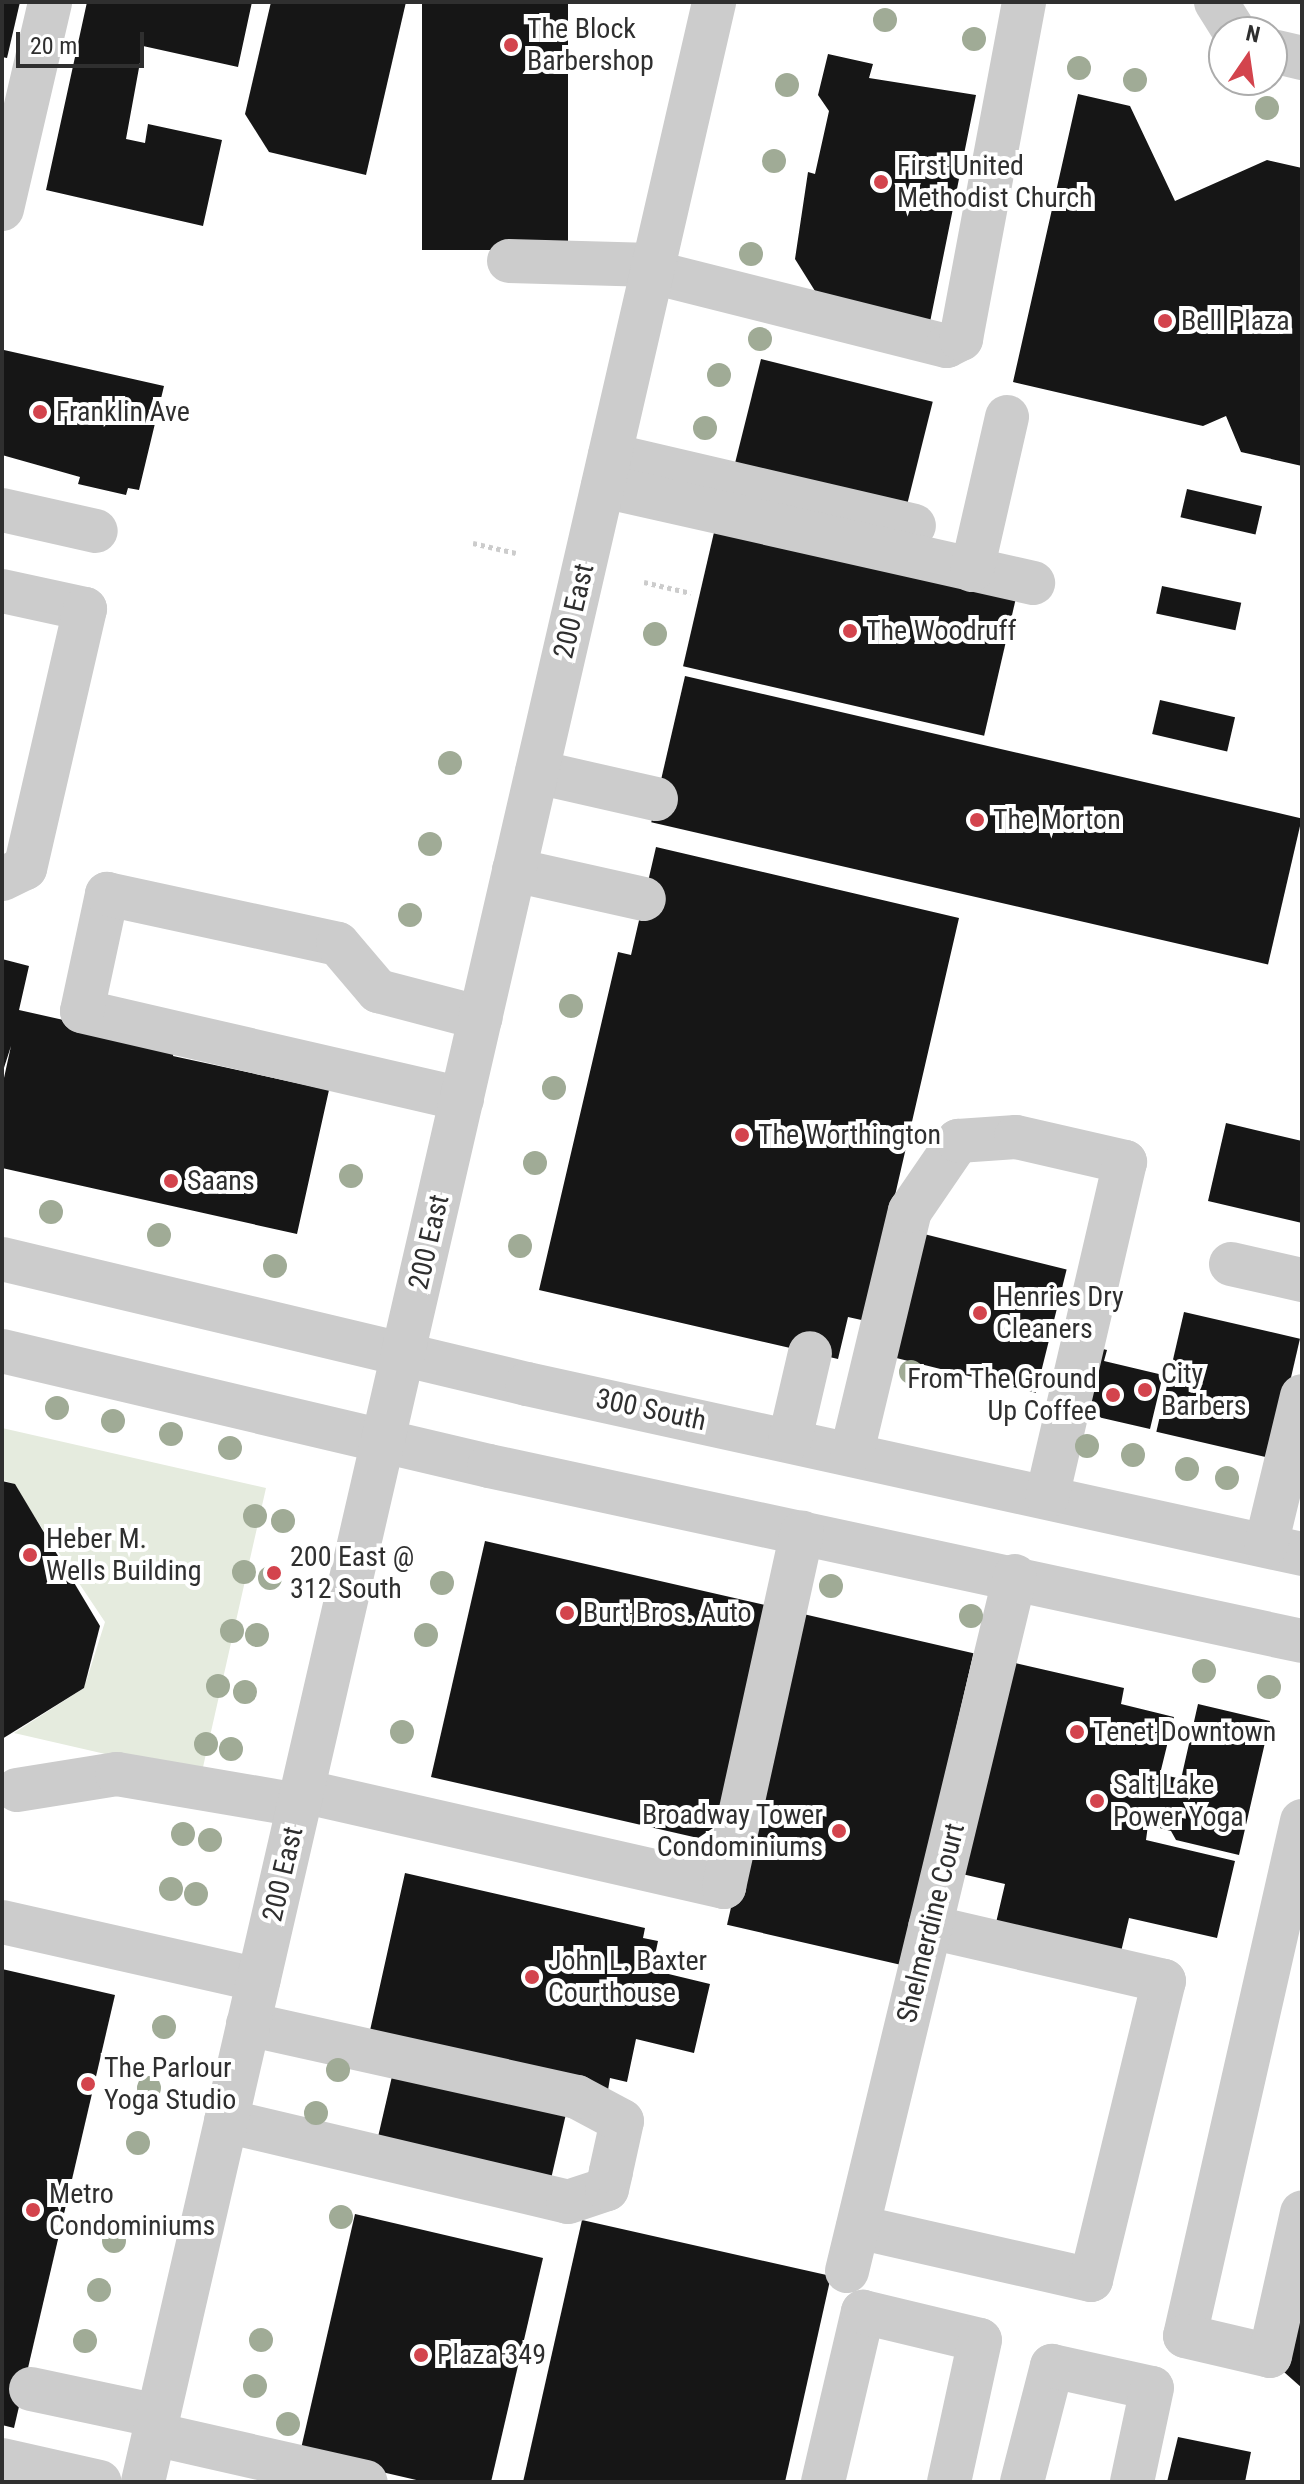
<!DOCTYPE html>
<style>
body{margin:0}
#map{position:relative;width:1304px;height:2484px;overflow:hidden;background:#fff;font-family:"Roboto Condensed",sans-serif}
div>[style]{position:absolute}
.green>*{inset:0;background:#e5ebde}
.building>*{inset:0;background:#161616;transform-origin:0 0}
.path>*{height:5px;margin-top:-2.5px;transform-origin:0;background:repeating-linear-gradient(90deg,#ccc 0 4px,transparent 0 8px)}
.minor>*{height:44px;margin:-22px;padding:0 22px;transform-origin:22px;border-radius:22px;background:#ccc}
.trees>*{width:24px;height:24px;margin:-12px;border-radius:50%;background:#a0ab96}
.dots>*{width:22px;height:22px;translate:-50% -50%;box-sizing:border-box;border:4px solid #fff;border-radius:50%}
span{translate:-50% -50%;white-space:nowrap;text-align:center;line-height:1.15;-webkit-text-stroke:8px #fff;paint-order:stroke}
.poi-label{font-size:28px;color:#2f2f2f}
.left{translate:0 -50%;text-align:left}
.right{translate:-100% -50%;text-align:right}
.street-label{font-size:28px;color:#2f2f2f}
.frame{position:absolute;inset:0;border:4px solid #2f2f2f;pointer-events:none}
.north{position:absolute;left:1208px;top:16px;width:80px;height:80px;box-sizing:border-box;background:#fff;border:2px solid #acacac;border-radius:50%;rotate:13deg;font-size:22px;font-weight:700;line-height:32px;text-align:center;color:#2f2f2f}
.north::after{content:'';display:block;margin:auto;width:28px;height:36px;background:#d3444d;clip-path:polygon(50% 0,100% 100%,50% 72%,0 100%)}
.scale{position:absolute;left:16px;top:32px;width:128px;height:36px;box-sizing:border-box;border:4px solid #2f2f2f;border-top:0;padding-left:10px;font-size:24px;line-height:28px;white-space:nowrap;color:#2f2f2f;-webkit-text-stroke:6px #fff;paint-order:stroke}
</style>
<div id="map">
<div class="green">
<i style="clip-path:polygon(2px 1428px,266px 1488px,201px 1776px,14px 1733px,84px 1688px,105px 1622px,12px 1483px,2px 1480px)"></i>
</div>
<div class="building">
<i style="clip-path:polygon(2px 2px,20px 2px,7px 58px,2px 57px)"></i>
<i style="clip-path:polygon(87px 2px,252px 2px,238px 67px,143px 46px,126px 139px,145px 143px,148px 124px,222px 140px,203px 226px,46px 190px)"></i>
<i style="clip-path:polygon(271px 2px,406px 2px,366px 175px,269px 152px,245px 114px)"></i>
<i style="left:422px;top:2px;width:146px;height:248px"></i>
<i style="clip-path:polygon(828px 54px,873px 64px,869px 78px,976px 95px,929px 327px,820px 299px,795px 259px,808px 172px,815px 174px,829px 111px,818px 95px)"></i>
<i style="clip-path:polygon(1078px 94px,1130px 106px,1175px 201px,1267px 160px,1302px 168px,1302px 466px,1241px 452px,1226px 416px,1203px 426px,1013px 382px)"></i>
<i style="clip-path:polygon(4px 350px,164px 386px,139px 490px,128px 488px,126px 495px,78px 484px,80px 477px,2px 455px)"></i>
<i style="left:761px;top:359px;width:177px;height:113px;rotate:14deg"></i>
<i style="left:1187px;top:489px;width:77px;height:29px;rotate:13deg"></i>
<i style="left:715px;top:528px;width:309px;height:142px;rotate:13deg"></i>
<i style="left:1162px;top:586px;width:81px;height:28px;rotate:12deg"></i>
<i style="left:685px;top:676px;width:633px;height:150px;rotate:13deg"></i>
<i style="left:1160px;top:700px;width:77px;height:35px;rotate:13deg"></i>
<i style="clip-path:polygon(656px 847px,959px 918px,866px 1321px,848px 1317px,838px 1359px,539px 1290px,618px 952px,631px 955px)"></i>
<i style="clip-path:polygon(2px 959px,29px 966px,19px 1010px,175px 1045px,173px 1056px,329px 1090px,297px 1234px,2px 1168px,2px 1087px,11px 1046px,2px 1074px)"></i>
<i style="clip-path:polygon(1226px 1123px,1302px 1141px,1302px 1223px,1208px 1201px)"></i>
<i style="left:924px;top:1234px;width:147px;height:127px;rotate:14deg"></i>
<i style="left:1184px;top:1312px;width:119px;height:123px;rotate:13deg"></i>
<i style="clip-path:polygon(1091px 1346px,1107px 1350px,1104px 1361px,1163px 1375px,1150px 1429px,1076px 1412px)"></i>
<i style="clip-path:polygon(2px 1481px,15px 1484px,100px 1626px,84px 1688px,2px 1739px)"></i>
<i style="clip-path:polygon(485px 1541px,770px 1606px,719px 1824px,698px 1838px,431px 1777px)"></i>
<i style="left:799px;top:1613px;width:179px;height:320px;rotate:13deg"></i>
<i style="clip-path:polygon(1011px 1662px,1124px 1688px,1121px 1704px,1174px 1717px,1160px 1774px,1181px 1779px,1198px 1704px,1270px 1721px,1239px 1855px,1176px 1840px,1171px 1831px,1148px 1825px,1146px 1840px,1235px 1861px,1217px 1938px,1129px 1918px,1120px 1956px,995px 1927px,1005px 1884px,962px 1874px)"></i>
<i style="clip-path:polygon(405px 1873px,645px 1928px,643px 1938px,658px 1941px,652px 1970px,710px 1984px,694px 2053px,636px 2039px,627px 2082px,610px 2078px,608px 2090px,369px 2035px)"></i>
<i style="clip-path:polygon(2px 1969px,115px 1995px,14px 2428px,2px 2425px)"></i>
<i style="left:393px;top:2072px;width:178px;height:70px;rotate:13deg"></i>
<i style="clip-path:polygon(355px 2214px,543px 2258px,491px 2482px,425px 2482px,300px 2453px)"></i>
<i style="clip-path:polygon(582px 2220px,831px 2276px,785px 2482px,523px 2482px)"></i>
<i style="clip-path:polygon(1302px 2307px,1302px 2388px,1284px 2372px)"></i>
<i style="clip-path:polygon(1178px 2437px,1251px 2452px,1245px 2482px,1167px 2482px)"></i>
</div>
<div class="path">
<i style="left:473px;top:543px;width:44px;rotate:13.1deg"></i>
<i style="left:644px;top:582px;width:48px;rotate:13.2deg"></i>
</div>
<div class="minor">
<i style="left:1216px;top:2px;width:36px;rotate:58deg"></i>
<i style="left:1272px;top:51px;width:31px;rotate:13deg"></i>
<i style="left:2px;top:209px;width:212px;rotate:-76.9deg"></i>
<i style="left:509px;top:261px;width:144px;rotate:1.6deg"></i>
<i style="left:652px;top:272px;width:304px;rotate:14.1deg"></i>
<i style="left:947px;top:346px;width:16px;rotate:-27deg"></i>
<i style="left:961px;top:339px;width:343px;rotate:-79.4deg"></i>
<i style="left:610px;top:455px;width:312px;rotate:13.1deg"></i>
<i style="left:603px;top:486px;width:441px;rotate:12.7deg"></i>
<i style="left:2px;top:510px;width:96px;rotate:12.6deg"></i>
<i style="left:972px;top:570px;width:157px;rotate:-77.1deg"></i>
<i style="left:2px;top:591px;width:85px;rotate:12.2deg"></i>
<i style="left:85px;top:609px;width:266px;rotate:103deg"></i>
<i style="left:25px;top:868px;width:25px;rotate:154deg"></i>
<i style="left:537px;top:772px;width:122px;rotate:12.8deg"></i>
<i style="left:514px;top:870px;width:133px;rotate:12.6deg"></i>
<i style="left:462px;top:1099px;width:390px;rotate:-167deg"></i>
<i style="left:82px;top:1011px;width:120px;rotate:-77.9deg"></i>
<i style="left:107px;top:894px;width:236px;rotate:12.2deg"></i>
<i style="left:338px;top:944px;width:62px;rotate:49.6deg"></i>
<i style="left:378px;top:991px;width:106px;rotate:14.7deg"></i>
<i style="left:2px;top:1259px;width:540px;rotate:13.39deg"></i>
<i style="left:527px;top:1384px;width:793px;rotate:12.37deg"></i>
<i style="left:1231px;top:1264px;width:73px;rotate:12.7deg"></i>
<i style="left:2px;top:1351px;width:500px;rotate:13.29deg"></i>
<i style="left:489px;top:1466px;width:832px;rotate:12.15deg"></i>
<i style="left:790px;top:1439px;width:88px;rotate:-76.9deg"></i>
<i style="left:852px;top:1452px;width:248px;rotate:-76.5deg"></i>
<i style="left:910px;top:1211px;width:85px;rotate:-55.6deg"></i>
<i style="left:958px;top:1141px;width:58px;rotate:-3.9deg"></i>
<i style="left:1016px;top:1137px;width:112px;rotate:12.9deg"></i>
<i style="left:1125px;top:1162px;width:343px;rotate:103.1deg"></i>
<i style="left:1266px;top:1545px;width:153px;rotate:-76.4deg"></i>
<i style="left:17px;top:1790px;width:101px;rotate:-9.1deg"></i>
<i style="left:117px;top:1774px;width:185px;rotate:9.7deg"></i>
<i style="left:302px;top:1791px;width:433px;rotate:12.8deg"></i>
<i style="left:724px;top:1887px;width:363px;rotate:-77.6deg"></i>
<i style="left:1302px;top:1821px;width:528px;rotate:102.8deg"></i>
<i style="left:1185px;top:2336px;width:87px;rotate:13.2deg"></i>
<i style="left:1270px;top:2356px;width:147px;rotate:-77.4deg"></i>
<i style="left:2px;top:1922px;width:263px;rotate:12.7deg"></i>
<i style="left:226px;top:2121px;width:351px;rotate:13.3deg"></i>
<i style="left:568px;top:2202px;width:41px;rotate:-18.4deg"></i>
<i style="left:607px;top:2189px;width:18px;rotate:-77deg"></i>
<i style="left:611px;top:2171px;width:51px;rotate:-77.6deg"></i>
<i style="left:622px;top:2121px;width:51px;rotate:-151.9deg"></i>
<i style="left:577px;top:2097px;width:337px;rotate:-167.5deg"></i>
<i style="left:858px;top:2227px;width:239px;rotate:12.8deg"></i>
<i style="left:1091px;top:2280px;width:308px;rotate:-76.3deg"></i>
<i style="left:1164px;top:1981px;width:240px;rotate:-167deg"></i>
<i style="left:847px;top:2271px;width:715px;rotate:-76.41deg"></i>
<i style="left:31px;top:2389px;width:130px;rotate:12deg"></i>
<i style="left:154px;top:2434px;width:217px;rotate:12.8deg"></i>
<i style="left:2px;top:2460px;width:100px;rotate:12.7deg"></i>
<i style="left:143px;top:2482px;width:2545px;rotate:-77.03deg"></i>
<i style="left:823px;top:2482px;width:175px;rotate:-76.8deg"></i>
<i style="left:863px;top:2312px;width:120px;rotate:13.5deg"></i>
<i style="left:980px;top:2340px;width:145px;rotate:102.3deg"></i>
<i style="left:1022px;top:2482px;width:120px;rotate:-75.5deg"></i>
<i style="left:1052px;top:2366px;width:102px;rotate:12.4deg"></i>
<i style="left:1152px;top:2388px;width:96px;rotate:102deg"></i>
</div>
<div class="trees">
<i style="left:885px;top:20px"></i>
<i style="left:974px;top:39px"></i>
<i style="left:1079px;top:68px"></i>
<i style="left:1135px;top:80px"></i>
<i style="left:787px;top:85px"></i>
<i style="left:1267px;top:108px"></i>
<i style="left:774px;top:161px"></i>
<i style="left:751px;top:254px"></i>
<i style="left:760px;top:339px"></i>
<i style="left:719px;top:375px"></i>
<i style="left:705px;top:428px"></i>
<i style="left:655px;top:634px"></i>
<i style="left:450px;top:763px"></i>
<i style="left:430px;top:844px"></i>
<i style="left:410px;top:915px"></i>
<i style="left:571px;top:1006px"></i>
<i style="left:554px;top:1088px"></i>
<i style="left:535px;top:1163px"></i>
<i style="left:351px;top:1176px"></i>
<i style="left:51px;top:1212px"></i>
<i style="left:159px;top:1235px"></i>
<i style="left:520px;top:1246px"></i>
<i style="left:275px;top:1266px"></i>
<i style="left:911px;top:1372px"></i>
<i style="left:57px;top:1408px"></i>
<i style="left:113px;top:1421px"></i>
<i style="left:171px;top:1434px"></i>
<i style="left:1087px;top:1446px"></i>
<i style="left:230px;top:1448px"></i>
<i style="left:1133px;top:1455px"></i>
<i style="left:1187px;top:1469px"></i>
<i style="left:1227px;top:1478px"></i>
<i style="left:255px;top:1516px"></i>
<i style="left:283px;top:1521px"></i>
<i style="left:244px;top:1572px"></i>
<i style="left:270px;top:1578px"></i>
<i style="left:442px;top:1583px"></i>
<i style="left:831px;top:1586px"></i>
<i style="left:971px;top:1616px"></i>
<i style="left:232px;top:1631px"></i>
<i style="left:257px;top:1635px"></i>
<i style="left:426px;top:1635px"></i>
<i style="left:1204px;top:1671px"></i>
<i style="left:218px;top:1686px"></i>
<i style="left:1269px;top:1687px"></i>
<i style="left:245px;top:1692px"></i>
<i style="left:402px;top:1732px"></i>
<i style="left:206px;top:1744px"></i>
<i style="left:231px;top:1749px"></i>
<i style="left:183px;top:1834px"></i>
<i style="left:210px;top:1840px"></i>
<i style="left:171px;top:1889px"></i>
<i style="left:196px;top:1894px"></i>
<i style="left:164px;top:2027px"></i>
<i style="left:338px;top:2070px"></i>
<i style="left:149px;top:2088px"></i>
<i style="left:316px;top:2113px"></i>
<i style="left:138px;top:2143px"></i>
<i style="left:341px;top:2217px"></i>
<i style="left:114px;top:2241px"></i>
<i style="left:99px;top:2290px"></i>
<i style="left:261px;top:2340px"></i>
<i style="left:85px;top:2341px"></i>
<i style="left:255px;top:2386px"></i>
<i style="left:288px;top:2424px"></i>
</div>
<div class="dots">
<i style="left:511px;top:45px;background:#d3444d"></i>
<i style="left:881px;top:182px;background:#d3444d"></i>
<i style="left:1165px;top:321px;background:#d3444d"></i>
<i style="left:40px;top:412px;background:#d3444d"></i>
<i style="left:850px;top:631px;background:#d3444d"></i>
<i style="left:977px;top:820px;background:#d3444d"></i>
<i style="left:742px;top:1135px;background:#d3444d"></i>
<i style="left:171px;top:1181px;background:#d3444d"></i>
<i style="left:980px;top:1313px;background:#d3444d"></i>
<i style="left:1145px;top:1390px;background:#d3444d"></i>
<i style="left:1113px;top:1395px;background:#d3444d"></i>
<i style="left:30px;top:1555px;background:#d3444d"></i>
<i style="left:274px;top:1573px;background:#d3444d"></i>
<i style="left:567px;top:1613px;background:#d3444d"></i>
<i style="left:1077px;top:1732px;background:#d3444d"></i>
<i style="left:1097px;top:1801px;background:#d3444d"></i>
<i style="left:839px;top:1831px;background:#d3444d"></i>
<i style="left:532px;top:1977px;background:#d3444d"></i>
<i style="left:88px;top:2084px;background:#d3444d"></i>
<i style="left:33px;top:2210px;background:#d3444d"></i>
<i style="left:421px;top:2355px;background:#d3444d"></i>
</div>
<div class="poi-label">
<span class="left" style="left:527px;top:45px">The Block<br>Barbershop</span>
<span class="left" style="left:897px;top:182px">First United<br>Methodist Church</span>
<span class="left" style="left:1181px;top:321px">Bell Plaza</span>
<span class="left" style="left:56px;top:412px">Franklin Ave</span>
<span class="left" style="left:866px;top:631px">The Woodruff</span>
<span class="left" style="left:993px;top:820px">The Morton</span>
<span class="left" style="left:758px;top:1135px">The Worthington</span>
<span class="left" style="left:187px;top:1181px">Saans</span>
<span class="left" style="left:996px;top:1313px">Henries Dry<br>Cleaners</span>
<span class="left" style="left:1161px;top:1390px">City<br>Barbers</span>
<span class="right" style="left:1097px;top:1395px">From The Ground<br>Up Coffee</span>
<span class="left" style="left:46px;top:1555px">Heber M.<br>Wells Building</span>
<span class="left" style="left:290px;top:1573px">200 East @<br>312 South</span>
<span class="left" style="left:583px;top:1613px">Burt Bros. Auto</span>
<span class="left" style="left:1093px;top:1732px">Tenet Downtown</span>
<span class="left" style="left:1113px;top:1801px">Salt Lake<br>Power Yoga</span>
<span class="right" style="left:823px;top:1831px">Broadway Tower<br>Condominiums</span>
<span class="left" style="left:548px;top:1977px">John L. Baxter<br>Courthouse</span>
<span class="left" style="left:104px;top:2084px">The Parlour<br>Yoga Studio</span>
<span class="left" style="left:49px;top:2210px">Metro<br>Condominiums</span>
<span class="left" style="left:437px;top:2355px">Plaza 349</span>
</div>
<div class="street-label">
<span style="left:574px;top:611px;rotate:-77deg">200 East</span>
<span style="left:429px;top:1242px;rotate:-77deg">200 East</span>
<span style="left:651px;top:1410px;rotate:12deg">300 South</span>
<span style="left:283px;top:1874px;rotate:-77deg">200 East</span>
<span style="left:931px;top:1923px;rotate:-76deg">Shelmerdine Court</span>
</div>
<div class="frame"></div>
<div class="north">N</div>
<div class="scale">20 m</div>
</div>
